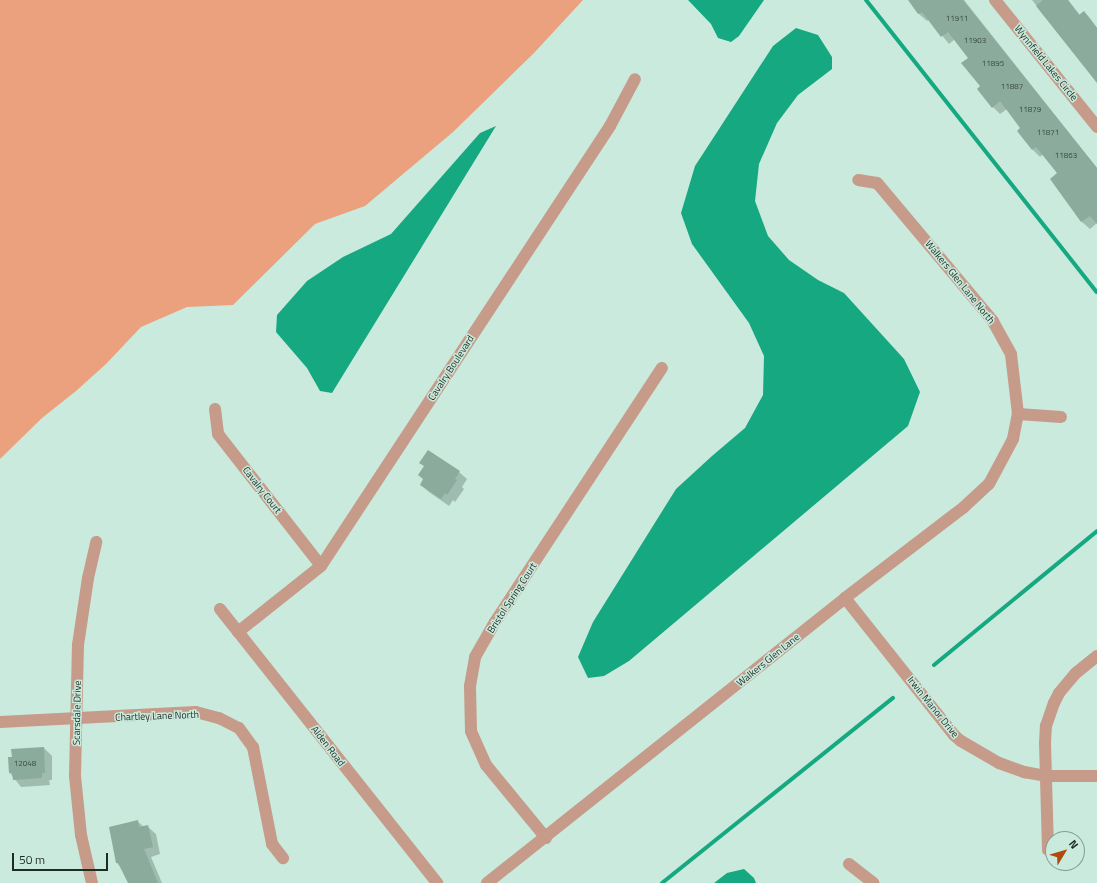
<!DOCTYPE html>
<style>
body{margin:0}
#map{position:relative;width:1097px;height:883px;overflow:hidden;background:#c9eadc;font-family:"Titillium Web",sans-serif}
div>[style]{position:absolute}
.green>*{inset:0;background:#eba07e}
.water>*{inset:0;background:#16a881}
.shadow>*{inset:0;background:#0003}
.stream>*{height:4px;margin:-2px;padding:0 2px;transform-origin:2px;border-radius:2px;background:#16a881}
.building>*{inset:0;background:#8bab9d}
.minor>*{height:12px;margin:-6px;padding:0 6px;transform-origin:6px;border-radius:6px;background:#c69b89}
span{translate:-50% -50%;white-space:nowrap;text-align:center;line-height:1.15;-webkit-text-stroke:3px #c9eadc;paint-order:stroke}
.number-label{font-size:8px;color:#3a4c44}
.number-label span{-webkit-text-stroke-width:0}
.street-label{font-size:10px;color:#1f2c26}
.north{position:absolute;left:1045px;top:831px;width:40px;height:40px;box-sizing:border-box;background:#c9eadc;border:1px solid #859e93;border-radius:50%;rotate:52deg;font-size:11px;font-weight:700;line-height:16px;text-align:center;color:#1f2c26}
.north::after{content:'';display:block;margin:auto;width:14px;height:18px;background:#ad4b10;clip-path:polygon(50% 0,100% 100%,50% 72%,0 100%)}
.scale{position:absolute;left:12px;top:853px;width:96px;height:18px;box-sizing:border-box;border:2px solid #1f2c26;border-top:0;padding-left:5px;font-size:12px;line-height:14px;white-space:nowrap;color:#1f2c26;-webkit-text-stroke:3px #c9eadc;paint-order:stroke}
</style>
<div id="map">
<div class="green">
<i style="clip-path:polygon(0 0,583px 0,534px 53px,453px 132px,365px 206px,315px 224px,233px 305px,187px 307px,141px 327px,106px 364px,76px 391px,42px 418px,0 459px)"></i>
</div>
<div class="water">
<i style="clip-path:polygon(688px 0,764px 0,739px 36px,731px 42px,718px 38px,711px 24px)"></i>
<i style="clip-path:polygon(796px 28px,818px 35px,832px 57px,832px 69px,798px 95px,777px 123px,759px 164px,755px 201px,768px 236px,789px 260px,818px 280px,844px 293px,904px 359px,920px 392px,908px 426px,629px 661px,604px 676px,588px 678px,578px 657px,593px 622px,676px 489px,712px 456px,745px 428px,763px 395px,764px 356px,749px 323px,692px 244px,681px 213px,695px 166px,773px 46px)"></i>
<i style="clip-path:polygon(496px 126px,332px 393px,320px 391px,307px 368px,276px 332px,277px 315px,307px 281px,343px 257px,391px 234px,480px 133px)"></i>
<i style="clip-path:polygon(744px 869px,754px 878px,756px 883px,714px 883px,727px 873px)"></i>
</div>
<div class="shadow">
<i style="clip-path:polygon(909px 0,964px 0,1097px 168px,1097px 223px,1090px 229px,1082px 222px,1051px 179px,1058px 174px,1043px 154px,1040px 157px,1032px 149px,1022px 128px,1007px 109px,1000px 114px,993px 107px,969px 58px,955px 39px,949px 44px,929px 19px,927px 21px,919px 14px)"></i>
<i style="clip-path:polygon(1032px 0,1068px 0,1080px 15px,1084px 12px,1089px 17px,1097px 28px,1097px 82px)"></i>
<i style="clip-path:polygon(459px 472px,467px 479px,462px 487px,464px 489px,455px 502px,453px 500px,449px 506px,429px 492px,421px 485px)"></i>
<i style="clip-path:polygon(44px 748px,52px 756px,52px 780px,49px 780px,50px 785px,21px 787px,10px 773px)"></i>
<i style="clip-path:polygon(137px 821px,144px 827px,148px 827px,156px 834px,160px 854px,151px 857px,162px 883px,129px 883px,121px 867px,117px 863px)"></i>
</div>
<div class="stream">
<i style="left:866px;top:0;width:372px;rotate:51.7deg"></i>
<i style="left:934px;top:665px;width:211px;rotate:-39.4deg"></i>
<i style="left:662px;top:883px;width:296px;rotate:-38.7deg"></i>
</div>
<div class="building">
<i style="clip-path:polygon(908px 0,963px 0,1097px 168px,1097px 224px,1090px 216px,1081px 222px,1050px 179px,1057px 173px,1036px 147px,1032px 150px,1017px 131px,1020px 128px,1000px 101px,992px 108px,977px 89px,980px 86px,961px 63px,968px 58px,948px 32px,941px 37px,922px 12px,918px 14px)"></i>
<i style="clip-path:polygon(1043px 0,1068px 0,1079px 15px,1084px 11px,1097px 28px,1097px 83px,1036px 6px)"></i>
<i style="clip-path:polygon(428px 450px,460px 471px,455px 479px,457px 480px,447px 495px,445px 493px,441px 499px,420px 485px,423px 479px,418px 475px,424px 466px,419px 463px)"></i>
<i style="clip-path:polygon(44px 747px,45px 773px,42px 773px,42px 778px,13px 780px,12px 773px,9px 773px,8px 757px,12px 757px,11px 749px)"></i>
<i style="clip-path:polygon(138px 820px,139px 827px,148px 825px,153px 847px,144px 849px,158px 883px,128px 883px,118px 863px,116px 863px,109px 827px)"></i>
</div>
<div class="minor">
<i style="left:995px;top:0;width:163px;rotate:51.2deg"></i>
<i style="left:215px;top:409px;width:25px;rotate:83deg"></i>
<i style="left:218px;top:434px;width:167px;rotate:52deg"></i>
<i style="left:1018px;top:414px;width:43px;rotate:4deg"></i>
<i style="left:845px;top:598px;width:175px;rotate:51.5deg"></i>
<i style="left:954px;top:735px;width:9px;rotate:41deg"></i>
<i style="left:961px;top:741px;width:44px;rotate:30.1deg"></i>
<i style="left:999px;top:763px;width:27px;rotate:20deg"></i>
<i style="left:1024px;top:772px;width:22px;rotate:10deg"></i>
<i style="left:1046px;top:776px;width:51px"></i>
<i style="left:220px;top:609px;width:350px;rotate:51.6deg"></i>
<i style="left:238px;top:632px;width:106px;rotate:-38.5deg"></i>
<i style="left:321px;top:566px;width:526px;rotate:-56.7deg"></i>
<i style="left:610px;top:126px;width:53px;rotate:-62deg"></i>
<i style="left:0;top:722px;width:196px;rotate:-2.9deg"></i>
<i style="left:196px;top:712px;width:24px;rotate:15deg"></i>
<i style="left:219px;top:718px;width:22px;rotate:27deg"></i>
<i style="left:239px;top:728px;width:24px;rotate:54deg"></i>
<i style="left:253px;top:747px;width:99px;rotate:78.9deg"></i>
<i style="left:272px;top:844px;width:18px;rotate:52deg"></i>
<i style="left:546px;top:838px;width:94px;rotate:-129.4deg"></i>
<i style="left:486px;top:765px;width:37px;rotate:-114deg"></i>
<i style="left:471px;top:731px;width:45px;rotate:-91.3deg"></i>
<i style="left:470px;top:686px;width:29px;rotate:-80deg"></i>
<i style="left:475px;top:657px;width:40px;rotate:-60.3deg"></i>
<i style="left:495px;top:622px;width:304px;rotate:-56.7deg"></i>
<i style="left:1048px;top:850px;width:107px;rotate:-91.6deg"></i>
<i style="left:1045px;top:743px;width:17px;rotate:-87deg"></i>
<i style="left:1046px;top:726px;width:24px;rotate:-71deg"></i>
<i style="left:1054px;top:703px;width:11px;rotate:-63deg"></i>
<i style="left:1059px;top:693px;width:26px;rotate:-50deg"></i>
<i style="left:1076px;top:673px;width:27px;rotate:-39deg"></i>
<i style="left:849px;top:864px;width:31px;rotate:38deg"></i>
<i style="left:92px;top:883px;width:49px;rotate:-102.9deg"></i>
<i style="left:81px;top:835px;width:59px;rotate:-95.8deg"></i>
<i style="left:75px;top:776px;width:131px;rotate:-88.7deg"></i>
<i style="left:78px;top:645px;width:68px;rotate:-81.5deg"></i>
<i style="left:88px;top:578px;width:37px;rotate:-77deg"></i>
<i style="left:487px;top:883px;width:458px;rotate:-38.5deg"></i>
<i style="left:845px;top:598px;width:150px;rotate:-37.4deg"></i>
<i style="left:964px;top:507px;width:34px;rotate:-43deg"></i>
<i style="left:989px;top:484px;width:51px;rotate:-61.9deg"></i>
<i style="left:1013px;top:439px;width:25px;rotate:-79deg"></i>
<i style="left:1018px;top:414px;width:60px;rotate:-96.7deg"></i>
<i style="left:1011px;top:354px;width:38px;rotate:-119deg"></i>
<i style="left:993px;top:321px;width:180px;rotate:-130deg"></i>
<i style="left:877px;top:183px;width:19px;rotate:-171deg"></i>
</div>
<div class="number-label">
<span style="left:957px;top:19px">11911</span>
<span style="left:975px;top:41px">11903</span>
<span style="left:993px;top:64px">11895</span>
<span style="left:1012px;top:87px">11887</span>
<span style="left:1030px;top:110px">11879</span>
<span style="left:1048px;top:133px">11871</span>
<span style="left:1066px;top:156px">11863</span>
<span style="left:25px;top:764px">12048</span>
</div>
<div class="street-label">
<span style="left:1046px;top:63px;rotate:51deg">Wynnfield Lakes Circle</span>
<span style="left:960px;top:282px;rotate:51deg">Walkers Glen Lane North</span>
<span style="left:451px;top:368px;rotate:-57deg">Cavalry Boulevard</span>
<span style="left:262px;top:490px;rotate:52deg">Cavalry Court</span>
<span style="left:512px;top:598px;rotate:-57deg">Bristol Spring Court</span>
<span style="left:768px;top:660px;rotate:-39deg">Walkers Glen Lane</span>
<span style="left:933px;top:707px;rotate:51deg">Irwin Manor Drive</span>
<span style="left:77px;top:713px;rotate:-89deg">Scarsdale Drive</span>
<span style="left:157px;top:716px;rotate:-2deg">Chartley Lane North</span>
<span style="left:328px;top:746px;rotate:52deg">Alden Road</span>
</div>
<div class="north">N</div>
<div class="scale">50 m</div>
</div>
